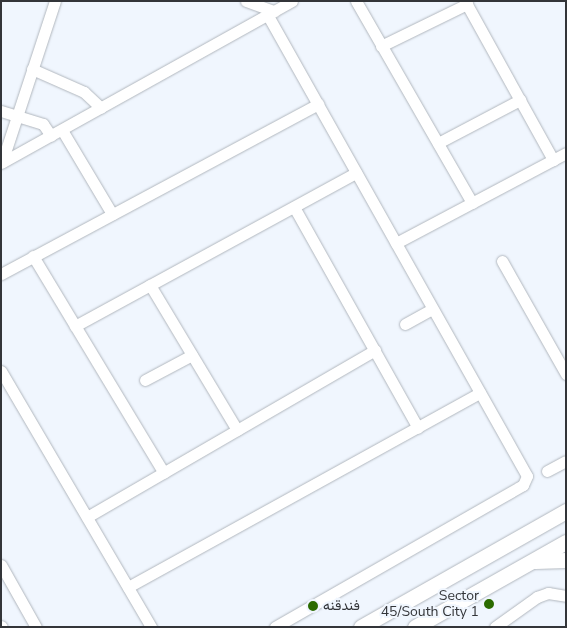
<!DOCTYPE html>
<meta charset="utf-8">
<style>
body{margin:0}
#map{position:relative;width:567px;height:628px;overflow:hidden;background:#f0f6fe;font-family:"Nunito Sans",Vazirmatn,sans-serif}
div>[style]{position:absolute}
.roads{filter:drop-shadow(0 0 1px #b1b7be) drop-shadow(0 0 1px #b1b7be)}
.minor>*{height:11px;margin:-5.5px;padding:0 5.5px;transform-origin:5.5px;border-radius:5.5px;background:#fff}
.major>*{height:15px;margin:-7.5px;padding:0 7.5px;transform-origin:7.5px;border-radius:7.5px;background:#fff}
.dots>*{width:14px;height:14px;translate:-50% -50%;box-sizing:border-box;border:2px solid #f0f6fe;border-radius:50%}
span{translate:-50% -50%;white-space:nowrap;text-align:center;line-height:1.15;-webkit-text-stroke:4px #f0f6fe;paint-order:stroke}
.poi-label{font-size:14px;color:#333539}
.right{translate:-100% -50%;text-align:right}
.left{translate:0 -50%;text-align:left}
.frame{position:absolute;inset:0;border:2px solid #333539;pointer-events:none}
</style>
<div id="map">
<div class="roads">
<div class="minor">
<i style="left:246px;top:1px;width:30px;rotate:20deg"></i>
<i style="left:356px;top:1px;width:233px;rotate:60.1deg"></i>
<i style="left:465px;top:1px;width:182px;rotate:61deg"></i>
<i style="left:267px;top:14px;width:530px;rotate:60.63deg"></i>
<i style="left:527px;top:476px;width:10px;rotate:114deg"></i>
<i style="left:523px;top:485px;width:286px;rotate:150.2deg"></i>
<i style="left:381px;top:46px;width:96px;rotate:-26deg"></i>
<i style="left:32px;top:69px;width:57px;rotate:23.9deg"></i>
<i style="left:84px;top:92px;width:23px;rotate:43deg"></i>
<i style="left:1px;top:111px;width:44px;rotate:17.2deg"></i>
<i style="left:43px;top:124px;width:14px;rotate:56deg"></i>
<i style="left:62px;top:130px;width:98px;rotate:59.2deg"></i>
<i style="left:438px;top:143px;width:93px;rotate:-27.7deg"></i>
<i style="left:2px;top:162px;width:169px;rotate:-71.8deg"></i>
<i style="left:1px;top:163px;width:333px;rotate:-29.1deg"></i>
<i style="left:294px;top:207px;width:253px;rotate:60.7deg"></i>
<i style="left:396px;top:243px;width:192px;rotate:-27.9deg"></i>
<i style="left:33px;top:256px;width:253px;rotate:58.9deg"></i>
<i style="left:502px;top:261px;width:130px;rotate:60.5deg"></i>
<i style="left:1px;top:274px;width:360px;rotate:-28.2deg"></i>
<i style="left:150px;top:285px;width:169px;rotate:59deg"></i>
<i style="left:405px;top:324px;width:31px;rotate:-29deg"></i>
<i style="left:75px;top:326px;width:320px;rotate:-28.6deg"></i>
<i style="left:1px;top:371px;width:297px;rotate:59.6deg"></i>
<i style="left:145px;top:380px;width:53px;rotate:-28deg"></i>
<i style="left:547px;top:471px;width:21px;rotate:-28deg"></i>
<i style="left:87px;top:517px;width:333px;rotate:-30.1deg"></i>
<i style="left:1px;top:565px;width:71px;rotate:60.6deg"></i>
<i style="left:128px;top:587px;width:402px;rotate:-28.9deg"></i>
<i style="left:1px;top:626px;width:1px;rotate:45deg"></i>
<i style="left:495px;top:627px;width:52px;rotate:-35.5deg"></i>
<i style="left:537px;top:597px;width:12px;rotate:-20deg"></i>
<i style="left:548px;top:593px;width:18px;rotate:9deg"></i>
</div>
<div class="major">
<i style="left:535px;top:561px;width:31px;rotate:-2deg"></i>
<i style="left:361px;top:627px;width:236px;rotate:-29.5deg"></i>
<i style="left:415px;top:627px;width:173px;rotate:-29.4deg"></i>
</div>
</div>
<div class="dots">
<i style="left:489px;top:604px;background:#2b6b00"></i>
<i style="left:313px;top:606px;background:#2b6b00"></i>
</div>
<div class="poi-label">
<span class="right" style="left:479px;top:604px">Sector<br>45/South City 1</span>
<span class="left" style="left:323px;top:606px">فندقنه</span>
</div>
<div class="frame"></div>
</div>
